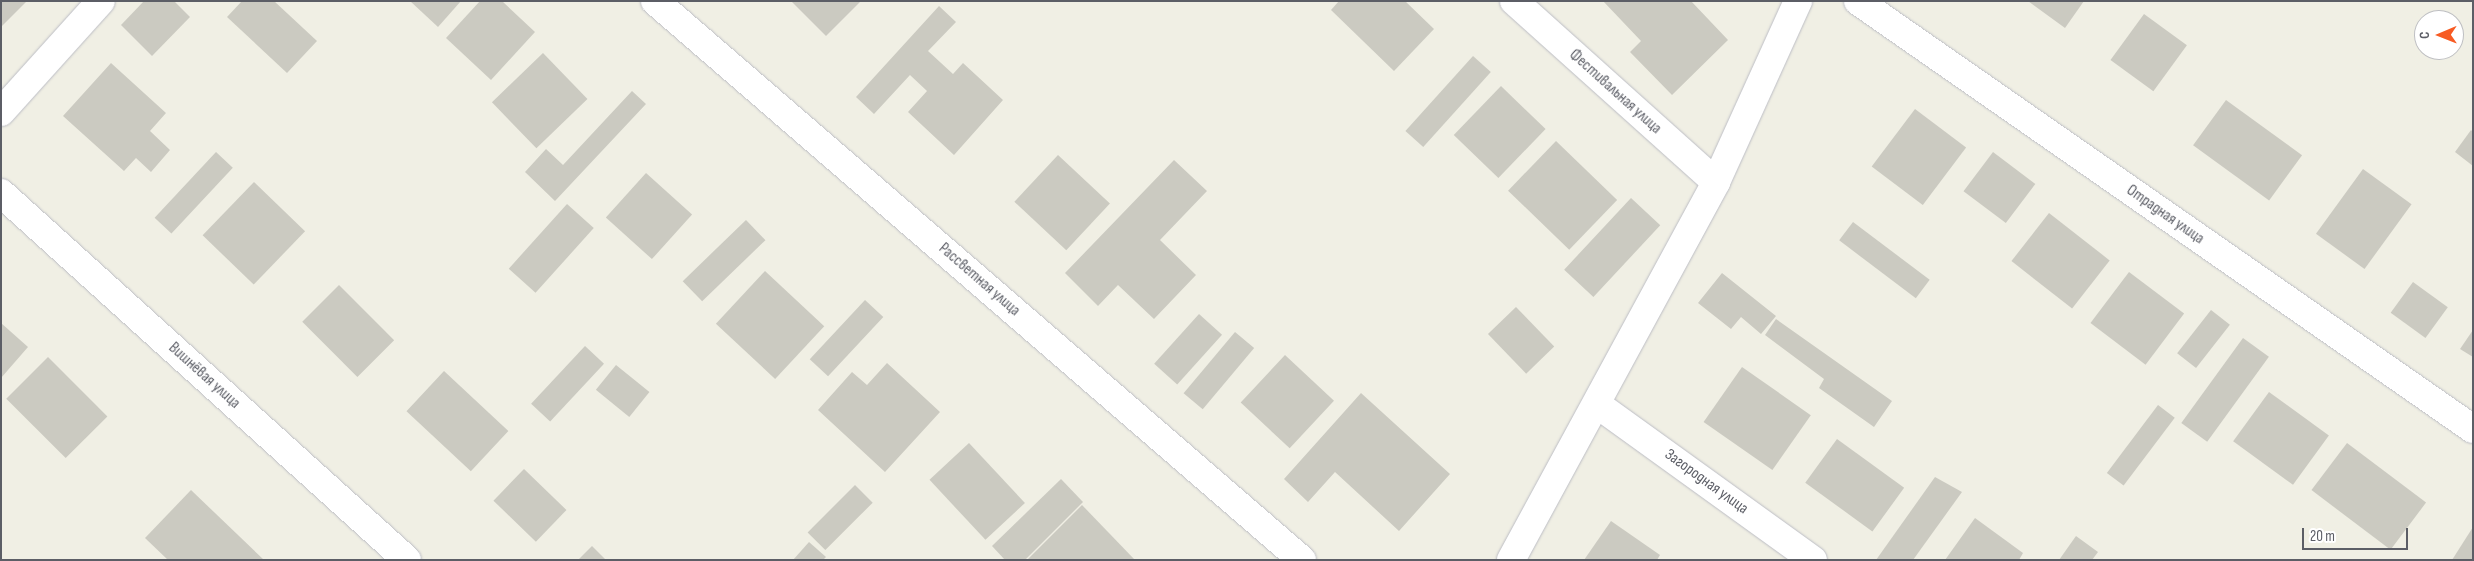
<!DOCTYPE html>
<meta charset="utf-8">
<style>
body{margin:0}
#map{position:relative;width:2474px;height:561px;overflow:hidden;background:#f0efe4;font-family:"Sofia Sans Condensed",sans-serif}
div>[style]{position:absolute}
.building>*{inset:0;background:#cbcac1;transform-origin:0 0}
.roads{filter:drop-shadow(0 0 1px #bcbdc4) drop-shadow(0 0 1px #bcbdc4)}
.minor>*{height:28px;margin:-14px;padding:0 14px;transform-origin:14px;border-radius:14px;background:#fff}
span{translate:-50% -50%;white-space:nowrap;text-align:center;line-height:1.15;-webkit-text-stroke:5px #fff;paint-order:stroke}
.street-label{font-size:16px;color:#5c5e66}
.frame{position:absolute;inset:0;border:2px solid #5c5e66;pointer-events:none}
.north{position:absolute;left:2414px;top:10px;width:50px;height:50px;box-sizing:border-box;background:#fff;border:1px solid #bebfc2;border-radius:50%;rotate:269deg;font-size:14px;font-weight:700;line-height:20px;text-align:center;color:#5c5e66}
.north::after{content:'';display:block;margin:auto;width:18px;height:22px;background:#f75b23;clip-path:polygon(50% 0,100% 100%,50% 72%,0 100%)}
.scale{position:absolute;left:2302px;top:528px;width:106px;height:22px;box-sizing:border-box;border:2px solid #5c5e66;border-top:0;padding-left:6px;font-size:15px;line-height:18px;white-space:nowrap;color:#5c5e66;-webkit-text-stroke:4px #fff;paint-order:stroke}
</style>
<div id="map">
<div class="building">
<i style="clip-path:polygon(1px 1px,27px 1px,1px 27px)"></i>
<i style="clip-path:polygon(144px 1px,174px 1px,190px 17px,152px 56px,121px 25px)"></i>
<i style="clip-path:polygon(242px 1px,274px 1px,317px 41px,287px 73px,227px 17px)"></i>
<i style="clip-path:polygon(410px 1px,461px 1px,438px 27px)"></i>
<i style="clip-path:polygon(480px 1px,502px 1px,535px 32px,491px 80px,446px 38px)"></i>
<i style="clip-path:polygon(791px 1px,861px 1px,826px 36px)"></i>
<i style="clip-path:polygon(1339px 1px,1405px 1px,1434px 29px,1394px 71px,1331px 10px)"></i>
<i style="clip-path:polygon(1603px 1px,1691px 1px,1728px 40px,1672px 95px,1630px 52px,1641px 41px)"></i>
<i style="clip-path:polygon(2028px 1px,2084px 1px,2065px 28px)"></i>
<i style="clip-path:polygon(939px 6px,956px 22px,928px 51px,953px 74px,963px 63px,1003px 100px,954px 155px,908px 112px,927px 91px,910px 75px,874px 114px,856px 97px)"></i>
<i style="left:2144px;top:14px;width:53px;height:57px;rotate:36deg"></i>
<i style="left:543px;top:53px;width:64px;height:71px;rotate:46deg"></i>
<i style="left:1473px;top:56px;width:24px;height:101px;rotate:42deg"></i>
<i style="clip-path:polygon(111px 63px,166px 113px,150px 131px,170px 150px,151px 172px,136px 158px,124px 171px,63px 116px)"></i>
<i style="left:1501px;top:86px;width:62px;height:68px;rotate:44deg"></i>
<i style="clip-path:polygon(632px 91px,646px 104px,555px 201px,525px 172px,546px 149px,563px 165px)"></i>
<i style="left:2226px;top:100px;width:94px;height:56px;rotate:36deg"></i>
<i style="left:1915px;top:109px;width:64px;height:72px;rotate:37deg"></i>
<i style="clip-path:polygon(2471px 130px,2473px 132px,2473px 166px,2455px 152px)"></i>
<i style="left:1556px;top:141px;width:85px;height:69px;rotate:44deg"></i>
<i style="left:216px;top:152px;width:23px;height:90px;rotate:43deg"></i>
<i style="left:1993px;top:152px;width:53px;height:49px;rotate:37deg"></i>
<i style="left:1058px;top:155px;width:71px;height:64px;rotate:43deg"></i>
<i style="clip-path:polygon(1174px 160px,1207px 191px,1160px 240px,1196px 275px,1154px 319px,1118px 285px,1098px 306px,1065px 273px)"></i>
<i style="left:2363px;top:169px;width:60px;height:80px;rotate:36deg"></i>
<i style="left:646px;top:173px;width:62px;height:60px;rotate:42deg"></i>
<i style="left:254px;top:182px;width:71px;height:74px;rotate:44deg"></i>
<i style="left:1631px;top:198px;width:40px;height:98px;rotate:43deg"></i>
<i style="left:567px;top:204px;width:36px;height:87px;rotate:42deg"></i>
<i style="left:2049px;top:213px;width:77px;height:61px;rotate:38deg"></i>
<i style="left:746px;top:220px;width:28px;height:88px;rotate:46deg"></i>
<i style="left:1853px;top:222px;width:96px;height:23px;rotate:37deg"></i>
<i style="left:765px;top:271px;width:81px;height:72px;rotate:43deg"></i>
<i style="left:2129px;top:272px;width:69px;height:64px;rotate:37deg"></i>
<i style="clip-path:polygon(1722px 273px,1776px 316px,1761px 334px,1741px 317px,1731px 329px,1698px 303px)"></i>
<i style="left:2413px;top:282px;width:43px;height:38px;rotate:36deg"></i>
<i style="left:339px;top:285px;width:78px;height:52px;rotate:45deg"></i>
<i style="left:865px;top:300px;width:25px;height:81px;rotate:43deg"></i>
<i style="left:1516px;top:307px;width:55px;height:39px;rotate:46deg"></i>
<i style="left:2211px;top:310px;width:24px;height:55px;rotate:38deg"></i>
<i style="left:1199px;top:314px;width:31px;height:67px;rotate:42deg"></i>
<i style="clip-path:polygon(1776px 319px,1892px 401px,1874px 427px,1819px 388px,1824px 379px,1765px 335px)"></i>
<i style="clip-path:polygon(1px 323px,28px 347px,1px 378px)"></i>
<i style="clip-path:polygon(2473px 330px,2473px 357px,2460px 349px)"></i>
<i style="left:1235px;top:332px;width:25px;height:80px;rotate:40deg"></i>
<i style="left:2243px;top:338px;width:32px;height:105px;rotate:36deg"></i>
<i style="left:585px;top:346px;width:26px;height:79px;rotate:43deg"></i>
<i style="left:1285px;top:355px;width:67px;height:65px;rotate:43deg"></i>
<i style="left:48px;top:357px;width:84px;height:59px;rotate:45deg"></i>
<i style="clip-path:polygon(887px 363px,940px 412px,885px 472px,818px 410px,852px 372px,867px 385px)"></i>
<i style="left:616px;top:365px;width:43px;height:32px;rotate:39deg"></i>
<i style="left:1742px;top:367px;width:84px;height:67px;rotate:35deg"></i>
<i style="left:444px;top:371px;width:88px;height:55px;rotate:43deg"></i>
<i style="left:2269px;top:392px;width:74px;height:61px;rotate:36deg"></i>
<i style="clip-path:polygon(1361px 393px,1450px 474px,1399px 531px,1335px 472px,1308px 502px,1284px 479px)"></i>
<i style="left:2158px;top:405px;width:21px;height:85px;rotate:37deg"></i>
<i style="left:1837px;top:439px;width:83px;height:54px;rotate:36deg"></i>
<i style="left:969px;top:443px;width:82px;height:54px;rotate:47deg"></i>
<i style="left:2347px;top:443px;width:99px;height:59px;rotate:37deg"></i>
<i style="left:524px;top:469px;width:59px;height:44px;rotate:44deg"></i>
<i style="clip-path:polygon(1935px 477px,1962px 492px,1913px 560px,1876px 560px)"></i>
<i style="clip-path:polygon(1061px 479px,1083px 502px,1025px 560px,1005px 560px,992px 546px)"></i>
<i style="left:855px;top:485px;width:25px;height:67px;rotate:45deg"></i>
<i style="clip-path:polygon(191px 490px,264px 560px,168px 560px,145px 538px)"></i>
<i style="clip-path:polygon(1082px 505px,1135px 560px,1027px 560px)"></i>
<i style="clip-path:polygon(1975px 518px,2023px 553px,2019px 560px,1945px 560px)"></i>
<i style="clip-path:polygon(1611px 521px,1660px 555px,1657px 560px,1584px 560px)"></i>
<i style="clip-path:polygon(2473px 527px,2473px 560px,2452px 560px)"></i>
<i style="clip-path:polygon(2076px 536px,2098px 552px,2092px 560px,2059px 560px)"></i>
<i style="clip-path:polygon(809px 542px,826px 557px,823px 560px,793px 560px)"></i>
<i style="clip-path:polygon(592px 546px,606px 560px,578px 560px)"></i>
</div>
<div class="roads">
<div class="minor">
<i style="left:655px;top:1px;width:855px;rotate:40.83deg"></i>
<i style="left:1514px;top:1px;width:271px;rotate:41.9deg"></i>
<i style="left:1858px;top:1px;width:749px;rotate:34.84deg"></i>
<i style="left:1px;top:112px;width:149px;rotate:-48deg"></i>
<i style="left:1px;top:193px;width:547px;rotate:42.11deg"></i>
<i style="left:1598px;top:405px;width:265px;rotate:35.8deg"></i>
<i style="left:1511px;top:560px;width:430px;rotate:-61.5deg"></i>
<i style="left:1716px;top:182px;width:199px;rotate:-65.6deg"></i>
</div>
</div>
<div class="street-label">
<span style="left:1615px;top:92px;rotate:42deg">Фестивальная улица</span>
<span style="left:2165px;top:215px;rotate:35deg">Отрадная улица</span>
<span style="left:979px;top:280px;rotate:41deg">Рассветная улица</span>
<span style="left:204px;top:376px;rotate:42deg">Вишнёвая улица</span>
<span style="left:1706px;top:482px;rotate:36deg">Загородная улица</span>
</div>
<div class="frame"></div>
<div class="north">С</div>
<div class="scale">20 m</div>
</div>
